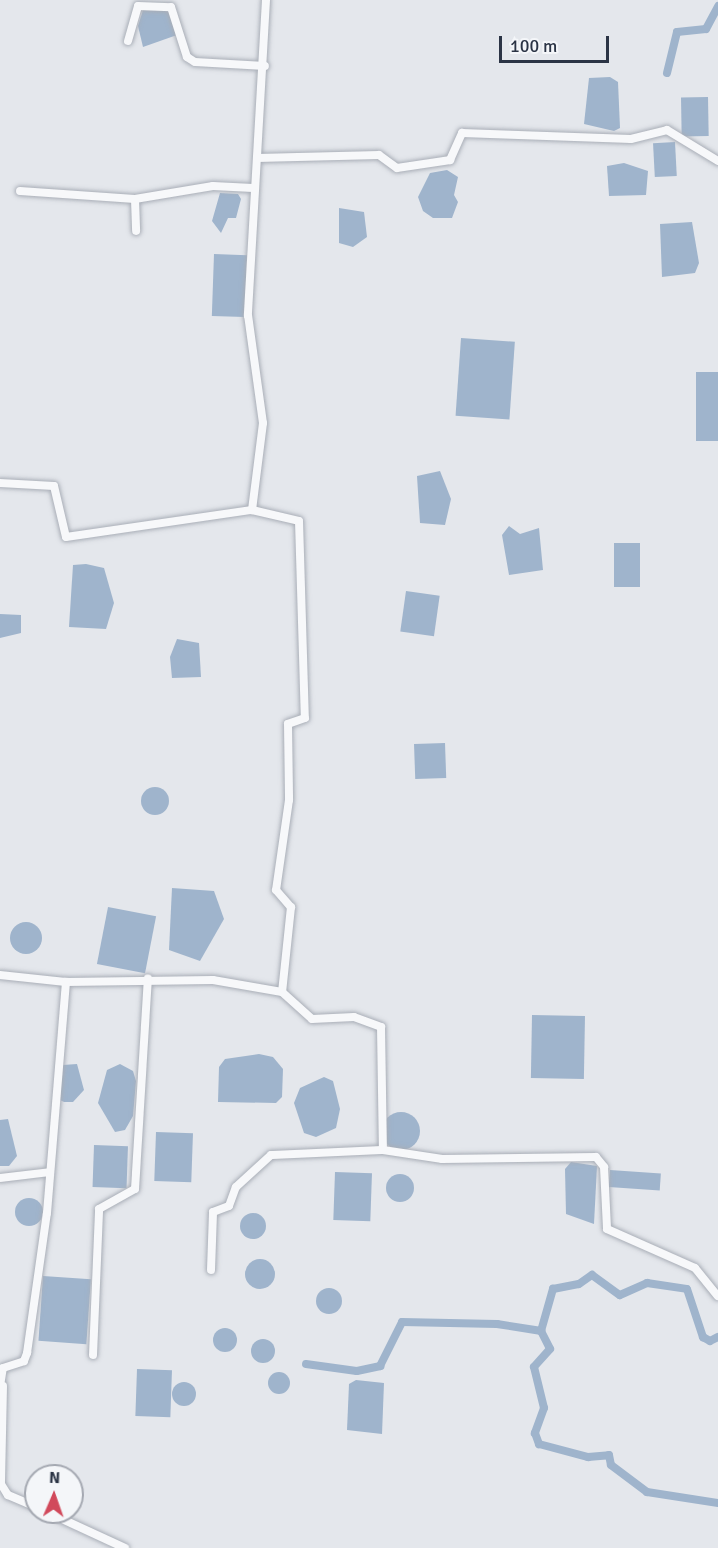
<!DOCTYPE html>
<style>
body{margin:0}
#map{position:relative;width:718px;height:1548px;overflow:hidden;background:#e4e7ec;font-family:Signika,sans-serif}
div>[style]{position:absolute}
.water>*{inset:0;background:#9fb4cc;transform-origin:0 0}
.round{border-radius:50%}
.canal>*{height:8px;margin:-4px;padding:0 4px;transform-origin:4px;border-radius:4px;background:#9fb4cc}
.roads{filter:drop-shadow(0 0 2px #a9aeb7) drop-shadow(0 0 2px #a9aeb7)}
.street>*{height:8px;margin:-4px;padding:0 4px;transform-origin:4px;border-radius:4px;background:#f7f8fa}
span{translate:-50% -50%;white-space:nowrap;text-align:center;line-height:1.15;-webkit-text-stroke:4.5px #f4f6f9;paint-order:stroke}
.north{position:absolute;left:24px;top:1464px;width:60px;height:60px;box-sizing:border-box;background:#f4f6f9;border:2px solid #a4a8b1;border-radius:50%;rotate:2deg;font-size:16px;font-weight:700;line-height:24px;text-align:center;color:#2b3445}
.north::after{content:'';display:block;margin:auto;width:21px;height:27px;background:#d1495b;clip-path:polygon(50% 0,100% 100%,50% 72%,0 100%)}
.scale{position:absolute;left:499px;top:36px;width:110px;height:27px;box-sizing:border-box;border:3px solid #2b3445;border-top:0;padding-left:8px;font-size:18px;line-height:21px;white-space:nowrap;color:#2b3445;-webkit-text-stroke:4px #f4f6f9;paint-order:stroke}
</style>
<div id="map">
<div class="water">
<i style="clip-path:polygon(144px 7px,172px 10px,177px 35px,143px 47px,138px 26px)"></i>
<i style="clip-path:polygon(589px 78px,610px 77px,618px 82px,620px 128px,614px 131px,584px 124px)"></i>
<i style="left:708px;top:97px;width:39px;height:27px;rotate:89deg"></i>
<i style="left:675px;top:142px;width:34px;height:22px;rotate:87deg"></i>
<i style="clip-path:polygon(624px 163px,648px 171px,646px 195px,609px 196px,607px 166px)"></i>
<i style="clip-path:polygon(447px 170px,458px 177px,454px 195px,458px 202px,452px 218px,433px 218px,423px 211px,418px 197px,430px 173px)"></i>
<i style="clip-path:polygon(220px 193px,238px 194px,241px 199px,236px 218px,228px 218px,221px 233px,212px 221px)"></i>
<i style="clip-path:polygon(339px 208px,364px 212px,367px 237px,353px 247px,339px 243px)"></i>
<i style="clip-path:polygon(692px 222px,699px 263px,695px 273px,662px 277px,660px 224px)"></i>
<i style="left:214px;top:254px;width:33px;height:62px;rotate:2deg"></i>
<i style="left:461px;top:338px;width:54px;height:78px;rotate:4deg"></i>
<i style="left:696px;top:372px;width:22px;height:69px"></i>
<i style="clip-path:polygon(440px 471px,451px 499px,445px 525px,420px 523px,417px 476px)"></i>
<i style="clip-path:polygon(509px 526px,520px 534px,539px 528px,543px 570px,509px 575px,502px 535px)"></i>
<i style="left:614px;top:543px;width:26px;height:44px"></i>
<i style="clip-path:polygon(86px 564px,104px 568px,114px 603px,106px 629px,69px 627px,73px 565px)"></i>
<i style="left:406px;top:591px;width:34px;height:41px;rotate:8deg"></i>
<i style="clip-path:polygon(0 614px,21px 615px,21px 633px,0 638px)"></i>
<i style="clip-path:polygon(177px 639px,199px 643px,201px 677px,172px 678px,170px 657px)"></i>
<i style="left:445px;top:743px;width:35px;height:31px;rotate:88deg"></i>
<i class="round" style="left:141px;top:787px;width:28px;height:28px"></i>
<i style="clip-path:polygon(172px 888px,214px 891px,224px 919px,200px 961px,169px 950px)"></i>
<i style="left:108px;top:907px;width:49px;height:58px;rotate:11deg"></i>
<i class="round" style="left:10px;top:922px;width:32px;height:32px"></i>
<i style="left:532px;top:1015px;width:53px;height:63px;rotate:1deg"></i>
<i style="clip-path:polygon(259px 1054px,273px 1057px,283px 1069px,282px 1097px,276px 1103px,218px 1102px,219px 1067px,225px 1059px)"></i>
<i style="clip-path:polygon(77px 1064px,84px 1090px,73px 1102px,64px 1102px,60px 1100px,63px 1065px)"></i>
<i style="clip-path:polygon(120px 1064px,133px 1071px,136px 1081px,133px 1116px,125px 1130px,115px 1132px,98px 1103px,107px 1070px)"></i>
<i style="clip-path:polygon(324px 1077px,333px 1081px,340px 1109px,336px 1128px,316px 1137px,304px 1133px,294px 1103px,300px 1088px)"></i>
<i class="round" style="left:382px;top:1112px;width:38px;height:38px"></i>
<i style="clip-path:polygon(8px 1119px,17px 1156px,9px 1166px,0 1166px,0 1120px)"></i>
<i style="left:156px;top:1132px;width:37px;height:49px;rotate:2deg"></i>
<i style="left:94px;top:1145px;width:34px;height:42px;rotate:2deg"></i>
<i style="clip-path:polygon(571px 1162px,597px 1166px,594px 1224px,566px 1214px,565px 1169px)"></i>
<i style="left:610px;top:1170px;width:51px;height:17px;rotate:4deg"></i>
<i style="left:335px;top:1172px;width:37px;height:48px;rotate:2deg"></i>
<i class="round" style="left:386px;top:1174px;width:28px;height:28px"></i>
<i class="round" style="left:15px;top:1198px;width:28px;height:28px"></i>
<i class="round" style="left:240px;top:1213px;width:26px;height:26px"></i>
<i class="round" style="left:245px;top:1259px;width:30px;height:30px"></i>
<i style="left:43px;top:1276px;width:48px;height:65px;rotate:4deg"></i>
<i class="round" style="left:316px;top:1288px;width:26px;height:26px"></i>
<i class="round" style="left:213px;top:1328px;width:24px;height:24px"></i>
<i class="round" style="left:251px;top:1339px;width:24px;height:24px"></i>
<i style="left:137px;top:1369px;width:35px;height:47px;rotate:2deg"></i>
<i class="round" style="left:268px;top:1372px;width:22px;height:22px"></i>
<i style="clip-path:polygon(356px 1380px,384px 1383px,382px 1434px,347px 1430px,349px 1384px)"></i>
<i class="round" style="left:172px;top:1382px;width:24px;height:24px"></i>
</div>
<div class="canal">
<i style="left:667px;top:73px;width:42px;rotate:-76.3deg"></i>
<i style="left:677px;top:32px;width:29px;rotate:-6deg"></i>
<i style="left:706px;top:29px;width:26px;rotate:-62deg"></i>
<i style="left:541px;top:1331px;width:20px;rotate:63deg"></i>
<i style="left:550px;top:1349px;width:24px;rotate:132deg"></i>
<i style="left:534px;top:1367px;width:42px;rotate:76.3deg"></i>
<i style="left:544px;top:1408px;width:27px;rotate:110deg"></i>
<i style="left:535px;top:1433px;width:12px;rotate:70deg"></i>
<i style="left:539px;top:1444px;width:51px;rotate:14.9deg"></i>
<i style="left:588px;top:1457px;width:21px;rotate:-5deg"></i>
<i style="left:609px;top:1455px;width:10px;rotate:79deg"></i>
<i style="left:611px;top:1465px;width:45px;rotate:36.9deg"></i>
<i style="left:647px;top:1492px;width:72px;rotate:8.8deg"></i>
<i style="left:306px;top:1364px;width:51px;rotate:7.8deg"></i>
<i style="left:357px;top:1371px;width:24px;rotate:-12deg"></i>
<i style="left:380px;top:1366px;width:49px;rotate:-63.4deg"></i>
<i style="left:402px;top:1322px;width:95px;rotate:1.2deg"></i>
<i style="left:497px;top:1324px;width:45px;rotate:9deg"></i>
<i style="left:541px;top:1331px;width:44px;rotate:-74.1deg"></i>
<i style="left:553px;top:1289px;width:26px;rotate:-11deg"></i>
<i style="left:579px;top:1284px;width:16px;rotate:-35deg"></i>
<i style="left:592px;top:1275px;width:34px;rotate:36deg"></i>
<i style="left:620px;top:1295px;width:30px;rotate:-24deg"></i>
<i style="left:647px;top:1283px;width:40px;rotate:8.5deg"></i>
<i style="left:687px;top:1289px;width:51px;rotate:71.6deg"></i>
<i style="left:703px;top:1337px;width:8px;rotate:30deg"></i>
<i style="left:710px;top:1341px;width:9px;rotate:-27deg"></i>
</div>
<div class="roads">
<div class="street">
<i style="left:266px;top:0;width:316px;rotate:93.3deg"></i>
<i style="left:248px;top:315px;width:109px;rotate:82.1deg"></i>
<i style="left:263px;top:423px;width:88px;rotate:97.2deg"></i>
<i style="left:252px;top:510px;width:48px;rotate:13.2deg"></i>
<i style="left:299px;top:521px;width:197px;rotate:88.3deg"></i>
<i style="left:305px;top:718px;width:18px;rotate:161deg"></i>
<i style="left:288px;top:724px;width:76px;rotate:89.2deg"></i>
<i style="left:289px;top:800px;width:91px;rotate:98.2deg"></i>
<i style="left:276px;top:890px;width:23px;rotate:49deg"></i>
<i style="left:291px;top:907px;width:85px;rotate:96deg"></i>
<i style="left:282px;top:992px;width:40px;rotate:42deg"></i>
<i style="left:312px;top:1019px;width:42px;rotate:-2.7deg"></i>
<i style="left:354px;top:1017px;width:29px;rotate:20deg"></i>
<i style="left:381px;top:1027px;width:123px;rotate:89.1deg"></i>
<i style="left:383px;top:1150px;width:60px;rotate:8.7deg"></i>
<i style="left:442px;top:1159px;width:154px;rotate:-0.7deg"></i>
<i style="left:596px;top:1157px;width:13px;rotate:51deg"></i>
<i style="left:604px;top:1167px;width:62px;rotate:87.2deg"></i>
<i style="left:607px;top:1229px;width:96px;rotate:23.9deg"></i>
<i style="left:695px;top:1268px;width:36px;rotate:51deg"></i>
<i style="left:128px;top:41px;width:36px;rotate:-74deg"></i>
<i style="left:138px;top:6px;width:33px;rotate:2deg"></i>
<i style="left:171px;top:7px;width:52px;rotate:72.3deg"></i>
<i style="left:187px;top:57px;width:9px;rotate:32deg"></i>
<i style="left:195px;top:62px;width:70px;rotate:3.3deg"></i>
<i style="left:257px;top:158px;width:122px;rotate:-1.4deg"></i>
<i style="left:379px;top:155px;width:22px;rotate:36deg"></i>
<i style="left:397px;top:168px;width:54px;rotate:-8.6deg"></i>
<i style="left:450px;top:160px;width:30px;rotate:-66deg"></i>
<i style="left:462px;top:133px;width:169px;rotate:2deg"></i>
<i style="left:631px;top:139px;width:37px;rotate:-14deg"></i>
<i style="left:667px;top:130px;width:60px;rotate:31.3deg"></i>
<i style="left:20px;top:191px;width:115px;rotate:4deg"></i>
<i style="left:135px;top:199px;width:79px;rotate:-9.5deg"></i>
<i style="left:213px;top:186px;width:40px;rotate:2.9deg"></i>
<i style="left:135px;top:199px;width:32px;rotate:88deg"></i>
<i style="left:0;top:483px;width:54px;rotate:3.2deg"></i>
<i style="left:54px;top:486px;width:52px;rotate:76.8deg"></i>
<i style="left:66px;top:537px;width:188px;rotate:-8.3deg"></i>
<i style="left:0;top:975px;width:66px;rotate:6.1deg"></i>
<i style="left:66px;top:982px;width:147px;rotate:-0.8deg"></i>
<i style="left:213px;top:980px;width:70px;rotate:9.9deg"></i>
<i style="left:0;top:1178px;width:50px;rotate:-6.8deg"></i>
<i style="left:211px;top:1270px;width:58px;rotate:-88deg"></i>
<i style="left:213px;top:1212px;width:17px;rotate:-21deg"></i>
<i style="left:229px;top:1206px;width:20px;rotate:-70deg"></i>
<i style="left:236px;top:1187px;width:47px;rotate:-42.4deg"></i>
<i style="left:271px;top:1155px;width:112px;rotate:-2.6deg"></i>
<i style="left:93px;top:1355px;width:146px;rotate:-87.6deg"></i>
<i style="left:99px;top:1209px;width:41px;rotate:-29.1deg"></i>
<i style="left:135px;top:1189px;width:211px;rotate:-86.5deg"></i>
<i style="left:0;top:1386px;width:18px;rotate:-81deg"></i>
<i style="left:3px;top:1368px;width:22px;rotate:-18deg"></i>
<i style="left:24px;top:1361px;width:9px;rotate:-69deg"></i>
<i style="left:27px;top:1353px;width:141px;rotate:-81.9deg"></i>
<i style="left:47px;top:1213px;width:232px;rotate:-85.3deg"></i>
<i style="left:3px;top:1386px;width:98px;rotate:91.2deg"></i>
<i style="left:1px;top:1484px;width:13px;rotate:58deg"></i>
<i style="left:8px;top:1495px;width:30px;rotate:23deg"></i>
<i style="left:47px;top:1512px;width:86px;rotate:24.8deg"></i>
</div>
</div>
<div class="north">N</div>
<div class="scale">100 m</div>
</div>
